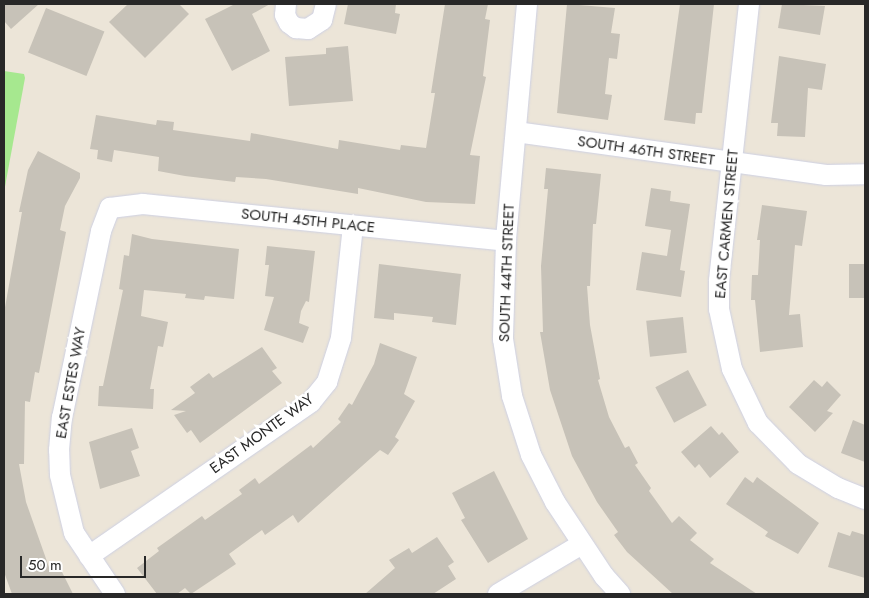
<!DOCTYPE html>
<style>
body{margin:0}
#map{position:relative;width:869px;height:598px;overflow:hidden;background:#ece5d8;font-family:Jost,sans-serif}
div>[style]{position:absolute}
.green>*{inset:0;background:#a6e88f}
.building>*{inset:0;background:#c7c2b8;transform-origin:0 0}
.roads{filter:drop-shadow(0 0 1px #cdd0e3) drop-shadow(0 0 1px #cdd0e3)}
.street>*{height:20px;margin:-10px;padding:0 10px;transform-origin:10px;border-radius:10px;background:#fff}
span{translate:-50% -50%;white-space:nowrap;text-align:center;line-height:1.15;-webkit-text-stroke:5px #fff;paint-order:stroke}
.street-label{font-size:15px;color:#282828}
.frame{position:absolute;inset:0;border:5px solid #282828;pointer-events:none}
.scale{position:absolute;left:20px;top:556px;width:126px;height:22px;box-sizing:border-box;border:2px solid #282828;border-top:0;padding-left:6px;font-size:15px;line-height:18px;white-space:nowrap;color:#282828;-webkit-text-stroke:4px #fff;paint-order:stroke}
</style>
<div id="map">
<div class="green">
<i style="clip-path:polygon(4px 71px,24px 74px,25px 78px,4px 192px)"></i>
</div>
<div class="building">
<i style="clip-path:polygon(4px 4px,39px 4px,11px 29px,4px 21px)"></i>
<i style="clip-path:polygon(128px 4px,179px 4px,189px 14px,145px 58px,109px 22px)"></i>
<i style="clip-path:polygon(235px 4px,270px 4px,252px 14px,270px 51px,232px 71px,205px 19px)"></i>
<i style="clip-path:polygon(348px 4px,396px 4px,395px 13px,400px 14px,396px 34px,344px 24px)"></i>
<i style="clip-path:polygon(445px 4px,488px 4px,485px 19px,490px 20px,483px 76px,486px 77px,470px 155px,480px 156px,475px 204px,426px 202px,358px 188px,358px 194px,266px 179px,236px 177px,235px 182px,185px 176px,158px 171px,159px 157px,114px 150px,112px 162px,97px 159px,98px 150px,90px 149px,96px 115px,156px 125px,157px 120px,174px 122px,173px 130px,250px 141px,251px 133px,338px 149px,339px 140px,400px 150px,401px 145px,426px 148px,435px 93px,431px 93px)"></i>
<i style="clip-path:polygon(567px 4px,615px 8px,611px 33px,620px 34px,617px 59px,609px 58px,605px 94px,612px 95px,608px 120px,557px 113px)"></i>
<i style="clip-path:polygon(680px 4px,714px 4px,702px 113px,696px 113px,695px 124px,664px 120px)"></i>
<i style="clip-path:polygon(782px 4px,825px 6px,820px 35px,778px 28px)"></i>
<i style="left:46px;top:8px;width:63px;height:48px;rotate:22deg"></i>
<i style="clip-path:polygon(348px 46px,353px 101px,289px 106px,285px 57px,326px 54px,326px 48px)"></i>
<i style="clip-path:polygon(779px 56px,826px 64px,822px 90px,808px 88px,805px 137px,777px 136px,778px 123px,771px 123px)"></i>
<i style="clip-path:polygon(38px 151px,80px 173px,80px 178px,65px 206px,60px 230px,66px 232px,39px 373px,35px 372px,30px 402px,25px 401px,24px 464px,19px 464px,26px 502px,50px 570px,58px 564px,73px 594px,12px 594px,4px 572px,4px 313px,22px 212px,19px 212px,28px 170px)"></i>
<i style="clip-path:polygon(546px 168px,601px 174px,596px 224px,593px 224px,590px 286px,587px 286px,590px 325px,600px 379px,598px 380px,609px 417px,625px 448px,629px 446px,638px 463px,635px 465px,651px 488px,649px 491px,672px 523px,679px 516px,697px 533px,690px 540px,714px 559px,710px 563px,757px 594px,673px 594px,627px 552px,614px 535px,618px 532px,597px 502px,572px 456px,550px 390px,540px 332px,543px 332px,541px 266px,548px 189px,544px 189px)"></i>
<i style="clip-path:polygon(651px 188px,671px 191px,670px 201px,690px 204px,680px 270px,685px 271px,681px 297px,636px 290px,642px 252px,667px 256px,671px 230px,645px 226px)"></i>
<i style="clip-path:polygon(762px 205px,807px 211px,802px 246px,795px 245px,789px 315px,800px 314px,803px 347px,760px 352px,755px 300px,751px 300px,752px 275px,758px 275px,760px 240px,757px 240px)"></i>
<i style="clip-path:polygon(132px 234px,152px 239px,239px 249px,234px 299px,205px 296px,204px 300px,185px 298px,186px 294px,144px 290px,141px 316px,168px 322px,163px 347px,158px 346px,150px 389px,154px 389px,153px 409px,98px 406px,99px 386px,103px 386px,123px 290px,119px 289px,124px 255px,129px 256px)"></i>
<i style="clip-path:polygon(267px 246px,315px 251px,309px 302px,306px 301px,301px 311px,299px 323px,309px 327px,303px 343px,264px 330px,274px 297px,265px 296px,269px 265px,265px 265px)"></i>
<i style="clip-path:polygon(379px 264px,461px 274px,456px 325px,432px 322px,433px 317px,394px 313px,394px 320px,374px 318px)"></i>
<i style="left:849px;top:264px;width:16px;height:34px"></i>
<i style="left:683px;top:317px;width:36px;height:37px;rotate:84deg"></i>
<i style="clip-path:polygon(380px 343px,417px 357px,404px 394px,415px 401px,395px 437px,399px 440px,388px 455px,380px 450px,298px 523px,293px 515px,265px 535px,262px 530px,229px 554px,236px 564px,191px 594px,185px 588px,177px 594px,157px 594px,137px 568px,159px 551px,157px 548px,202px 516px,205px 520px,242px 494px,239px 490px,255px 478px,259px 484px,311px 445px,313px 448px,341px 422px,338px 419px,349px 403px,352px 405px,374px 364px)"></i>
<i style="clip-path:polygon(262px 347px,277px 368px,272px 371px,282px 383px,200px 443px,191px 430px,187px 433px,174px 415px,186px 411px,171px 410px,195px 393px,190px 387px,209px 373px,213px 378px)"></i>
<i style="left:688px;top:370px;width:40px;height:37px;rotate:62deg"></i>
<i style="clip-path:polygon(814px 380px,822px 387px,827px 381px,841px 395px,827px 411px,833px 413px,815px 432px,789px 407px)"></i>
<i style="clip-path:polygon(853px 420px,865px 425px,865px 462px,841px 453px)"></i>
<i style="clip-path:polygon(711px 426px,719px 435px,722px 432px,739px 452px,710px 478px,699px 464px,695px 468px,681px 452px)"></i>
<i style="clip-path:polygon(132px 428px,139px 448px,131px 451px,140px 476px,100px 489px,89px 442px)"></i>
<i style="clip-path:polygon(494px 471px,528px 539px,488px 563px,461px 520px,465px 518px,452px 493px)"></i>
<i style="clip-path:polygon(745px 477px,753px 483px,757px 477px,819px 523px,798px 554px,765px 536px,768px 532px,726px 504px)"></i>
<i style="clip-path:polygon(852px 531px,865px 535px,865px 578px,828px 567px,838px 532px,850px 536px)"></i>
<i style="clip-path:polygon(437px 537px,454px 562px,448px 566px,456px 579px,433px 594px,365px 594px,395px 568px,389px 560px,409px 548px,412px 553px)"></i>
</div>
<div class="roads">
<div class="street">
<i style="left:286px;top:4px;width:11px;rotate:95deg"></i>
<i style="left:285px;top:15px;width:9px;rotate:63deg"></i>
<i style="left:289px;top:23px;width:9px;rotate:36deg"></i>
<i style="left:296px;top:28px;width:12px;rotate:5deg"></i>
<i style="left:308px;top:29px;width:17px;rotate:-33deg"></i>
<i style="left:322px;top:20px;width:16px;rotate:-76deg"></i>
<i style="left:527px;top:4px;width:238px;rotate:95.1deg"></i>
<i style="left:506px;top:241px;width:98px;rotate:91.8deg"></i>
<i style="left:503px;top:339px;width:58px;rotate:81deg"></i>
<i style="left:512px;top:396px;width:62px;rotate:72.1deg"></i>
<i style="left:531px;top:455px;width:53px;rotate:62.9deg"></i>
<i style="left:555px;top:502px;width:89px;rotate:56.5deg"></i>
<i style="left:604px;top:576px;width:24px;rotate:48deg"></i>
<i style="left:749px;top:4px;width:279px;rotate:96.2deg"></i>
<i style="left:719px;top:281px;width:28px;rotate:90deg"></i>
<i style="left:719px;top:309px;width:61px;rotate:77.8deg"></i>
<i style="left:732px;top:369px;width:60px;rotate:64.3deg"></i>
<i style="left:758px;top:423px;width:57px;rotate:45.7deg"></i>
<i style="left:798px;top:464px;width:47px;rotate:31deg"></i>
<i style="left:838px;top:488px;width:29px;rotate:22deg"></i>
<i style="left:516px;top:132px;width:313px;rotate:7.9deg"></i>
<i style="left:826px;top:175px;width:39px;rotate:-1deg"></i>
<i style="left:89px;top:556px;width:270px;rotate:-34.7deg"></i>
<i style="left:311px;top:402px;width:26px;rotate:-51deg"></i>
<i style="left:327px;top:382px;width:46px;rotate:-72.3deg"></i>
<i style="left:341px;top:338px;width:113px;rotate:-83.9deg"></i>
<i style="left:115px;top:594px;width:73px;rotate:-123.9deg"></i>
<i style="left:74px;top:533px;width:60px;rotate:-103.6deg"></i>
<i style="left:60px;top:475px;width:25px;rotate:-92deg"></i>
<i style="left:59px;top:450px;width:32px;rotate:-85deg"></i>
<i style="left:62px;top:418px;width:191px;rotate:-78.2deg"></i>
<i style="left:101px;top:231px;width:25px;rotate:-69deg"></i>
<i style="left:110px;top:208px;width:33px;rotate:-7deg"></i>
<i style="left:143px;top:204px;width:365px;rotate:5.8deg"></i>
<i style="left:498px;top:594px;width:98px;rotate:-30.8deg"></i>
</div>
</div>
<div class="street-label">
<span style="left:646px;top:151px;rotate:8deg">SOUTH 46TH STREET</span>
<span style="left:308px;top:221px;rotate:6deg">SOUTH 45TH PLACE</span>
<span style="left:727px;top:224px;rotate:-85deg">EAST CARMEN STREET</span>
<span style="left:507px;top:273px;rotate:-88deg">SOUTH 44TH STREET</span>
<span style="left:71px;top:383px;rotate:-80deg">EAST ESTES WAY</span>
<span style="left:262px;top:434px;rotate:-36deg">EAST MONTE WAY</span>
</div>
<div class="frame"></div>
<div class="scale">50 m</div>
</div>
